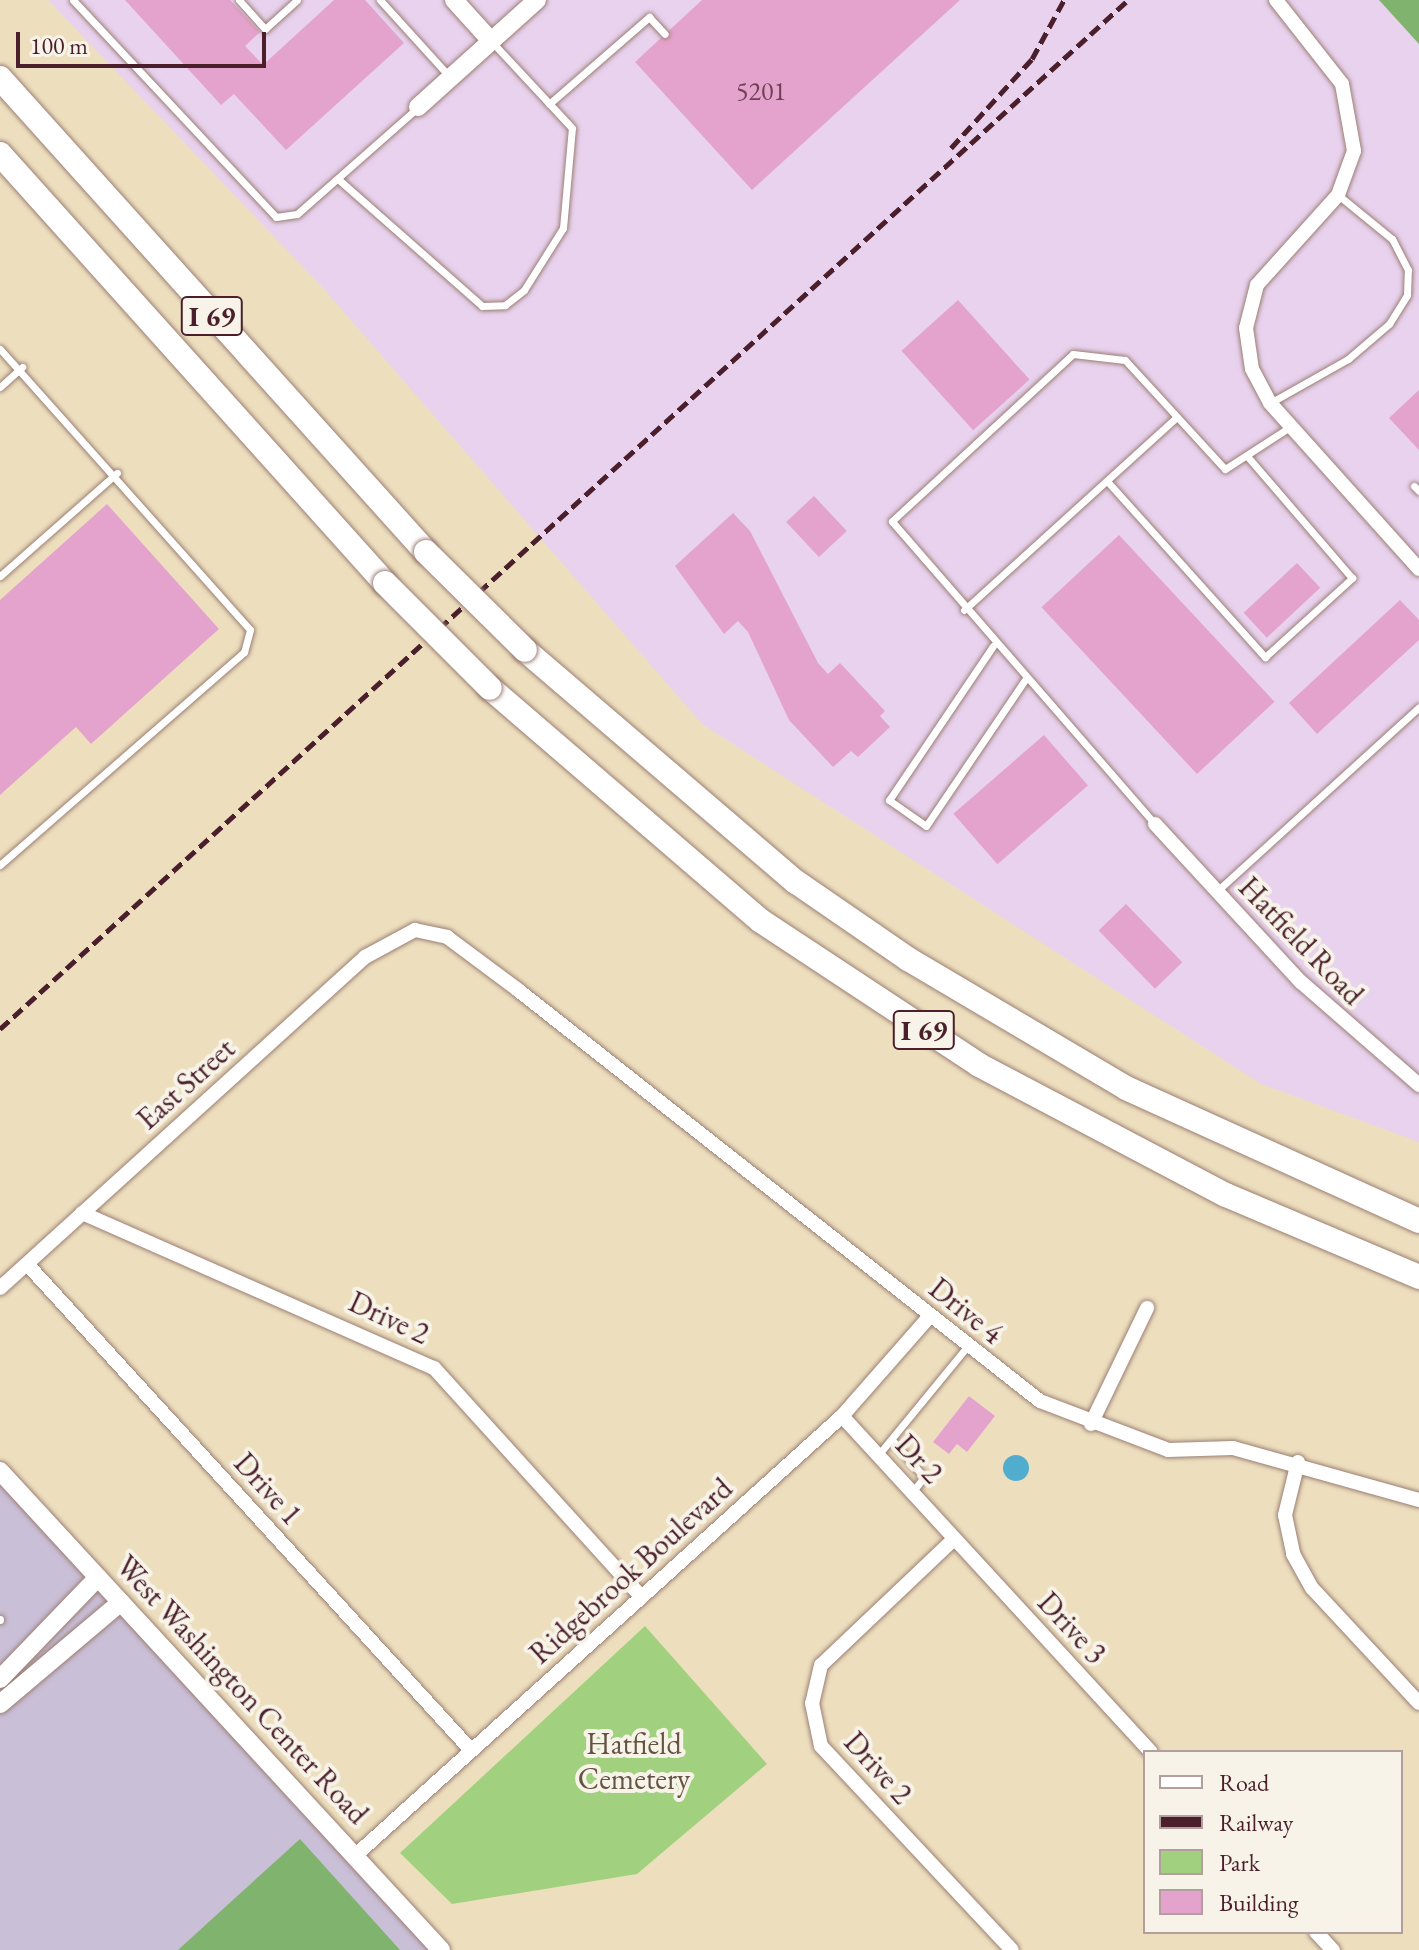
<!DOCTYPE html>
<style>
body{margin:0}
#map{position:relative;width:1419px;height:1950px;overflow:hidden;background:#eddfbe;font-family:"EB Garamond",serif}
div>[style]{position:absolute}
.built>*{inset:0;background:#e8d2ee}
.industrial>*{inset:0;background:#c9bfd7}
.green>*{inset:0;background:#a1d17f}
.forest>*{inset:0;background:#80b36e}
.water>*{inset:0;background:#50adce}
.round{border-radius:50%}
.building>*{inset:0;background:#e4a3cc;transform-origin:0 0}
.roads{filter:drop-shadow(0 0 2px #9c7f74) drop-shadow(0 0 2px #9c7f74)}
.lane>*{height:7px;margin:-3.5px;padding:0 3.5px;transform-origin:3.5px;border-radius:3.5px;background:#fff}
.street>*{height:14px;margin:-7px;padding:0 7px;transform-origin:7px;border-radius:7px;background:#fff}
.secondary>*{height:18px;margin:-9px;padding:0 9px;transform-origin:9px;border-radius:9px;background:#fff}
.highway>*{height:24px;margin:-12px;padding:0 12px;transform-origin:12px;border-radius:12px;background:#fff}
.rail>*{height:5px;margin-top:-2.5px;transform-origin:0;background:repeating-linear-gradient(90deg,#4a1f2b 0 12px,transparent 0 18px)}
.bridges{filter:drop-shadow(0 0 2px #9c7f74) drop-shadow(0 0 2px #9c7f74)}
.highway-bridge>*{height:24px;margin:-12px;padding:0 12px;transform-origin:12px;border-radius:12px;background:#fff}
span{translate:-50% -50%;white-space:nowrap;text-align:center;line-height:1.15;-webkit-text-stroke:8px #f7f3e8;paint-order:stroke}
.number-label{font-size:26px;color:#704053}
.number-label span{-webkit-text-stroke-width:0}
.shield-label span{padding:2px 6px;background:#f7f3e8;border:2px solid;border-radius:6px;-webkit-text-stroke-width:0}
.shield-label{font-size:28px;color:#4a1f2b;font-weight:700}
.street-label{font-size:30px;color:#4a1f2b}
.park-label{font-size:30px;color:#645444}
.legend{position:absolute;left:1143px;top:1750px;width:260px;height:184px;box-sizing:border-box;background:#f7f3e8;border:2px solid #b29e9c;margin:0;padding:10px 14px;list-style:none;font-size:24px;color:#4a1f2b}
.legend li{display:flex;align-items:center;gap:16px;height:40px}
.legend b{width:40px;border:2px solid #b29e9c}
.scale{position:absolute;left:16px;top:32px;width:250px;height:36px;box-sizing:border-box;border:4px solid #4a1f2b;border-top:0;padding-left:10px;font-size:24px;line-height:28px;white-space:nowrap;color:#4a1f2b;-webkit-text-stroke:6px #f7f3e8;paint-order:stroke}
</style>
<div id="map">
<div class="built">
<i style="clip-path:polygon(48px 0,1419px 0,1419px 1142px,1261px 1084px,702px 724px,322px 287px)"></i>
</div>
<div class="industrial">
<i style="clip-path:polygon(0 1482px,431px 1950px,0 1950px)"></i>
</div>
<div class="green">
<i style="clip-path:polygon(645px 1626px,767px 1764px,637px 1874px,452px 1904px,400px 1853px)"></i>
</div>
<div class="forest">
<i style="clip-path:polygon(1379px 0,1419px 0,1419px 44px)"></i>
<i style="clip-path:polygon(300px 1839px,400px 1950px,178px 1950px)"></i>
</div>
<div class="water">
<i class="round" style="left:1003px;top:1455px;width:26px;height:26px"></i>
</div>
<div class="building">
<i style="clip-path:polygon(125px 0,230px 0,260px 32px,245px 46px,263px 65px,334px 0,365px 0,404px 43px,286px 150px,234px 94px,221px 105px)"></i>
<i style="clip-path:polygon(702px 0,960px 0,752px 190px,635px 62px)"></i>
<i style="left:958px;top:300px;width:107px;height:76px;rotate:48deg"></i>
<i style="clip-path:polygon(1419px 390px,1419px 450px,1389px 418px)"></i>
<i style="left:814px;top:496px;width:48px;height:38px;rotate:47deg"></i>
<i style="clip-path:polygon(107px 504px,219px 629px,91px 744px,76px 727px,0 795px,0 600px)"></i>
<i style="clip-path:polygon(733px 513px,750px 531px,818px 663px,828px 674px,840px 663px,885px 711px,880px 716px,890px 727px,858px 757px,851px 751px,833px 767px,789px 720px,748px 632px,738px 621px,724px 634px,675px 566px)"></i>
<i style="left:1119px;top:535px;width:228px;height:106px;rotate:47deg"></i>
<i style="left:1297px;top:563px;width:34px;height:73px;rotate:47deg"></i>
<i style="clip-path:polygon(1400px 600px,1419px 620px,1419px 640px,1317px 734px,1289px 703px)"></i>
<i style="left:1044px;top:735px;width:67px;height:120px;rotate:49deg"></i>
<i style="left:1126px;top:904px;width:81px;height:38px;rotate:46deg"></i>
<i style="clip-path:polygon(969px 1396px,995px 1416px,967px 1452px,957px 1444px,949px 1454px,933px 1442px)"></i>
</div>
<div class="roads">
<div class="lane">
<i style="left:73px;top:0;width:297px;rotate:46.9deg"></i>
<i style="left:276px;top:217px;width:21px;rotate:-8deg"></i>
<i style="left:297px;top:214px;width:159px;rotate:-41.4deg"></i>
<i style="left:239px;top:0;width:39px;rotate:48deg"></i>
<i style="left:265px;top:29px;width:43px;rotate:-42.2deg"></i>
<i style="left:380px;top:0;width:101px;rotate:47.8deg"></i>
<i style="left:549px;top:104px;width:133px;rotate:-41deg"></i>
<i style="left:649px;top:17px;width:23px;rotate:47deg"></i>
<i style="left:338px;top:179px;width:192px;rotate:41.4deg"></i>
<i style="left:482px;top:306px;width:23px;rotate:-2deg"></i>
<i style="left:505px;top:305px;width:24px;rotate:-38deg"></i>
<i style="left:524px;top:290px;width:73px;rotate:-57.8deg"></i>
<i style="left:563px;top:228px;width:100px;rotate:-84.9deg"></i>
<i style="left:572px;top:128px;width:116px;rotate:-132.9deg"></i>
<i style="left:0;top:349px;width:376px;rotate:48.3deg"></i>
<i style="left:250px;top:630px;width:23px;rotate:105deg"></i>
<i style="left:244px;top:652px;width:324px;rotate:138.9deg"></i>
<i style="left:0;top:387px;width:30px;rotate:-42deg"></i>
<i style="left:1270px;top:403px;width:90px;rotate:-29.4deg"></i>
<i style="left:1348px;top:359px;width:54px;rotate:-40.5deg"></i>
<i style="left:1389px;top:324px;width:34px;rotate:-58deg"></i>
<i style="left:1407px;top:295px;width:25px;rotate:-88deg"></i>
<i style="left:1408px;top:270px;width:35px;rotate:-117deg"></i>
<i style="left:1392px;top:239px;width:70px;rotate:-140.8deg"></i>
<i style="left:1107px;top:481px;width:237px;rotate:48.1deg"></i>
<i style="left:1265px;top:657px;width:118px;rotate:-42.2deg"></i>
<i style="left:1352px;top:578px;width:160px;rotate:-130.7deg"></i>
<i style="left:1414px;top:486px;width:7px;rotate:45deg"></i>
<i style="left:0;top:576px;width:156px;rotate:-41.4deg"></i>
<i style="left:964px;top:610px;width:287px;rotate:-42.2deg"></i>
<i style="left:993px;top:646px;width:186px;rotate:124deg"></i>
<i style="left:889px;top:800px;width:45px;rotate:35.1deg"></i>
<i style="left:926px;top:826px;width:176px;rotate:-55.9deg"></i>
<i style="left:1155px;top:824px;width:401px;rotate:-131deg"></i>
<i style="left:892px;top:521px;width:246px;rotate:-42.7deg"></i>
<i style="left:1073px;top:354px;width:52px;rotate:6.6deg"></i>
<i style="left:1125px;top:360px;width:148px;rotate:47.5deg"></i>
<i style="left:1225px;top:469px;width:77px;rotate:-32.9deg"></i>
<i style="left:1217px;top:891px;width:273px;rotate:-42.3deg"></i>
<i style="left:893px;top:1441px;width:48px;rotate:49.3deg"></i>
<i style="left:924px;top:1477px;width:16px;rotate:128deg"></i>
<i style="left:879px;top:1454px;width:139px;rotate:-50.6deg"></i>
<i style="left:0;top:1619px;width:1px;rotate:90deg"></i>
</div>
<div class="street">
<i style="left:1276px;top:0;width:107px;rotate:51.8deg"></i>
<i style="left:1342px;top:84px;width:68px;rotate:79.8deg"></i>
<i style="left:1354px;top:151px;width:47px;rotate:110deg"></i>
<i style="left:1338px;top:195px;width:121px;rotate:132deg"></i>
<i style="left:1257px;top:285px;width:44px;rotate:104.3deg"></i>
<i style="left:1246px;top:328px;width:41px;rotate:81.7deg"></i>
<i style="left:1252px;top:369px;width:38px;rotate:62deg"></i>
<i style="left:1270px;top:403px;width:223px;rotate:48.1deg"></i>
<i style="left:1155px;top:824px;width:215px;rotate:47.3deg"></i>
<i style="left:1301px;top:982px;width:157px;rotate:41.1deg"></i>
<i style="left:82px;top:1213px;width:385px;rotate:23.8deg"></i>
<i style="left:434px;top:1368px;width:309px;rotate:47.8deg"></i>
<i style="left:27px;top:1264px;width:658px;rotate:47.59deg"></i>
<i style="left:0;top:1288px;width:493px;rotate:-42.2deg"></i>
<i style="left:365px;top:957px;width:57px;rotate:-28.4deg"></i>
<i style="left:415px;top:930px;width:33px;rotate:12deg"></i>
<i style="left:447px;top:937px;width:89px;rotate:36.7deg"></i>
<i style="left:518px;top:990px;width:664px;rotate:38.22deg"></i>
<i style="left:1040px;top:1401px;width:137px;rotate:20.9deg"></i>
<i style="left:1168px;top:1450px;width:65px;rotate:-1.8deg"></i>
<i style="left:1233px;top:1448px;width:193px;rotate:15.6deg"></i>
<i style="left:842px;top:1416px;width:456px;rotate:47.4deg"></i>
<i style="left:1091px;top:1424px;width:129px;rotate:-64.2deg"></i>
<i style="left:1298px;top:1462px;width:55px;rotate:103.8deg"></i>
<i style="left:1285px;top:1515px;width:40px;rotate:78deg"></i>
<i style="left:1293px;top:1554px;width:39px;rotate:61deg"></i>
<i style="left:1312px;top:1588px;width:157px;rotate:47.1deg"></i>
<i style="left:954px;top:1539px;width:183px;rotate:136.5deg"></i>
<i style="left:821px;top:1665px;width:39px;rotate:103deg"></i>
<i style="left:812px;top:1703px;width:44px;rotate:78.2deg"></i>
<i style="left:821px;top:1746px;width:279px;rotate:46.9deg"></i>
<i style="left:357px;top:1854px;width:654px;rotate:-42.08deg"></i>
<i style="left:842px;top:1416px;width:133px;rotate:-48.7deg"></i>
<i style="left:1316px;top:1932px;width:25px;rotate:47deg"></i>
</div>
<div class="secondary">
<i style="left:454px;top:0;width:55px;rotate:47.9deg"></i>
<i style="left:418px;top:107px;width:160px;rotate:-42deg"></i>
<i style="left:0;top:1471px;width:651px;rotate:47.37deg"></i>
<i style="left:0;top:1679px;width:141px;rotate:-46.1deg"></i>
<i style="left:0;top:1704px;width:158px;rotate:-40.1deg"></i>
</div>
<div class="highway">
<i style="left:0;top:78px;width:637px;rotate:48.05deg"></i>
<i style="left:0;top:154px;width:576px;rotate:48.09deg"></i>
<i style="left:525px;top:650px;width:357px;rotate:40.6deg"></i>
<i style="left:796px;top:882px;width:136px;rotate:34.5deg"></i>
<i style="left:908px;top:959px;width:253px;rotate:30.6deg"></i>
<i style="left:1126px;top:1088px;width:322px;rotate:24.4deg"></i>
<i style="left:490px;top:688px;width:357px;rotate:40.7deg"></i>
<i style="left:761px;top:921px;width:261px;rotate:33.4deg"></i>
<i style="left:979px;top:1065px;width:279px;rotate:27.8deg"></i>
<i style="left:1226px;top:1195px;width:210px;rotate:23deg"></i>
</div>
</div>
<div class="rail">
<i style="left:951px;top:148px;width:120px;rotate:-47.7deg"></i>
<i style="left:1032px;top:59px;width:67px;rotate:-61.5deg"></i>
<i style="left:0;top:1029px;width:1527px;rotate:-42.37deg"></i>
</div>
<div class="bridges">
<div class="highway-bridge">
<i style="left:426px;top:552px;width:139px;rotate:44.7deg"></i>
<i style="left:385px;top:583px;width:148px;rotate:45deg"></i>
</div>
</div>
<div class="number-label">
<span style="left:761px;top:92px">5201</span>
</div>
<div class="shield-label">
<span style="left:212px;top:316px">I 69</span>
<span style="left:924px;top:1030px">I 69</span>
</div>
<div class="street-label">
<span style="left:1301px;top:941px;rotate:46deg">Hatfield Road</span>
<span style="left:186px;top:1084px;rotate:-42deg">East Street</span>
<span style="left:966px;top:1311px;rotate:39deg">Drive 4</span>
<span style="left:389px;top:1318px;rotate:25deg">Drive 2</span>
<span style="left:919px;top:1459px;rotate:47deg">Dr 2</span>
<span style="left:268px;top:1489px;rotate:48deg">Drive 1</span>
<span style="left:631px;top:1571px;rotate:-42deg">Ridgebrook Boulevard</span>
<span style="left:1072px;top:1628px;rotate:47deg">Drive 3</span>
<span style="left:242px;top:1690px;rotate:47deg">West Washington Center Road</span>
<span style="left:878px;top:1768px;rotate:48deg">Drive 2</span>
</div>
<div class="park-label">
<span style="left:634px;top:1761px">Hatfield<br>Cemetery</span>
</div>
<ul class="legend">
<li><b style="height:10px;background:#fff"></b>Road</li>
<li><b style="height:10px;background:#4a1f2b"></b>Railway</li>
<li><b style="height:22px;background:#a1d17f"></b>Park</li>
<li><b style="height:22px;background:#e4a3cc"></b>Building</li>
</ul>
<div class="scale">100 m</div>
</div>
